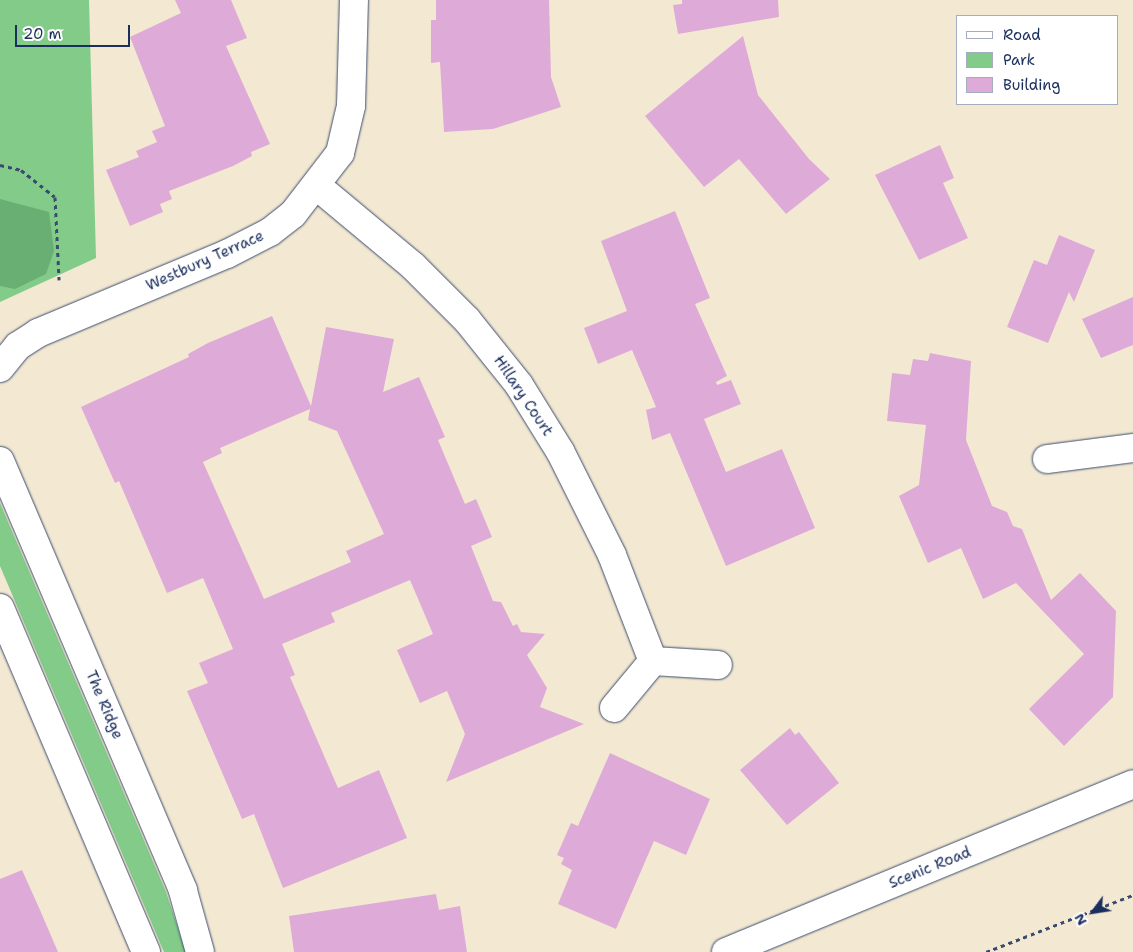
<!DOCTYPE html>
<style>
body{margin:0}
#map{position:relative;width:1133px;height:952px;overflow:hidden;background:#f3e9d2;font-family:"Shantell Sans",sans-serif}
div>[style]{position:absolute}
.green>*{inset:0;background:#82cb88}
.forest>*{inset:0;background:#69af74}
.building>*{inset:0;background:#deabd8}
.path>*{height:3px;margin-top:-1.5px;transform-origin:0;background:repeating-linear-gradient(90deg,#3b4b6f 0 4px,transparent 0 8px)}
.roads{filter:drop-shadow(0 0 1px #3b4b6f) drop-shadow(0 0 1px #3b4b6f)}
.street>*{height:28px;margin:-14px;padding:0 14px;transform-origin:14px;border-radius:14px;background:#fff}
.secondary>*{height:28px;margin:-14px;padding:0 14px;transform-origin:14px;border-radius:14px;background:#fff}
span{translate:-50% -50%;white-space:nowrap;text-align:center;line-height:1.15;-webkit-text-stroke:4px #fff;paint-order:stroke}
.street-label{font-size:15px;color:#1b2f5e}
.legend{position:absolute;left:956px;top:15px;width:162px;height:90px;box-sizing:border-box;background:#fff;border:1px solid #a4acbf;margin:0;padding:6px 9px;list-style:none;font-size:15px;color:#1b2f5e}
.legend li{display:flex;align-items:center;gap:10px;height:25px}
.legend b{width:25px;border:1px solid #a4acbf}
.north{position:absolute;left:1068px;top:887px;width:50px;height:50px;-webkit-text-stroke:4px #fff;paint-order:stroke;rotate:239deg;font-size:14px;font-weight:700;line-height:20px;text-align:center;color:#1b2f5e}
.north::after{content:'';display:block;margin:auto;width:18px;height:22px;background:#1b2f5e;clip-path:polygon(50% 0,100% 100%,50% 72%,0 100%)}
.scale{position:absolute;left:15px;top:25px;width:115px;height:22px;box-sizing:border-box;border:2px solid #1b2f5e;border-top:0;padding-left:6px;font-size:15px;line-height:18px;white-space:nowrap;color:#1b2f5e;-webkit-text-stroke:4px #fff;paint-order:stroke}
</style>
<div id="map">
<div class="green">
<i style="clip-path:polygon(0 0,89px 0,96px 258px,0 302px)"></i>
<i style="clip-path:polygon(0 503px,166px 892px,186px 952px,164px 952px,0 566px)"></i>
</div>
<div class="forest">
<i style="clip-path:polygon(0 199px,49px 212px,54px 251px,46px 274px,15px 289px,0 286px)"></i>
</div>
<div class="building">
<i style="clip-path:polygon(175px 0,231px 0,247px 38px,226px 46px,270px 144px,251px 152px,252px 156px,233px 166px,169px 191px,172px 199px,160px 204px,163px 212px,130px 226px,106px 170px,139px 157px,136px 151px,157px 142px,152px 131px,165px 126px,130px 37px,181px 13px)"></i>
<i style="clip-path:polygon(436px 0,549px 0,551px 77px,561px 107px,493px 129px,444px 132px,440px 62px,431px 63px,431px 20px,436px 20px)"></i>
<i style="clip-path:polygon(682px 0,778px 0,779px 17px,678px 34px,673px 5px,682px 4px)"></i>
<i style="clip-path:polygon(743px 36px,758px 95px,809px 159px,830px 179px,786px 214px,739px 159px,704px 187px,645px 116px)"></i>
<i style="clip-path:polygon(940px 145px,954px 178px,943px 183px,968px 238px,919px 260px,875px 175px)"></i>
<i style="clip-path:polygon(675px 211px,710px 298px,695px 304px,727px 376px,716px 382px,717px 385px,731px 380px,741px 404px,704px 419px,726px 472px,782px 449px,815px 528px,726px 566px,670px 433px,652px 440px,646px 410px,656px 407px,632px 350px,598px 364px,584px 328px,627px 311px,601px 241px)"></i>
<i style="clip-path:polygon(1059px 235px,1095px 250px,1074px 302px,1069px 292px,1048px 343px,1007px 327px,1034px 260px,1047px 265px)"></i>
<i style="clip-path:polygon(1133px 297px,1133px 345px,1101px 358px,1082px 319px)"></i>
<i style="clip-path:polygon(evenodd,272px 316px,311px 406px,326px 327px,394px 339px,383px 392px,419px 377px,445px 437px,438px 440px,465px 504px,476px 499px,492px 537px,471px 546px,493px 601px,501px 602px,513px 626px,517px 624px,521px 632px,545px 634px,527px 655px,547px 688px,540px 707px,584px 724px,446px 782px,465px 734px,447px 691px,420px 703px,397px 650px,433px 634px,410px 580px,331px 613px,335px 622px,282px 644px,295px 675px,290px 677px,338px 788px,379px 770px,407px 838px,283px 888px,254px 814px,242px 819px,187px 691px,208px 683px,199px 663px,233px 649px,203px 578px,167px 593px,119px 481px,115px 483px,81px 407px,189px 357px,188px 354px,208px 343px,272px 316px,310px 409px,308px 420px,337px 431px,384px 534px,346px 551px,351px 562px,264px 599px,203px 462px,222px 453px,220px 448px,310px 409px)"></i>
<i style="clip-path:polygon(930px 353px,971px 361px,966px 440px,992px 506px,1007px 512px,1013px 526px,1022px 529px,1051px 600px,1080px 573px,1116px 611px,1113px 697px,1064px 746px,1029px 709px,1084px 654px,1016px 583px,983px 599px,961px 548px,928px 563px,899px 496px,919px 485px,926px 425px,887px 421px,892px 373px,910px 375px,913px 359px,928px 361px)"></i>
<i style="clip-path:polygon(790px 728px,795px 735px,799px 732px,839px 783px,787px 825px,740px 770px)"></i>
<i style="clip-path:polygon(610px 753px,710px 799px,686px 855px,654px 841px,616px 929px,558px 904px,572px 870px,561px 864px,564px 858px,557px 855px,571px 823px,578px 826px)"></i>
<i style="clip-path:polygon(22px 870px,40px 910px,58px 952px,0 952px,0 879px)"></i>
<i style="clip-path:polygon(436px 894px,439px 910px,460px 906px,467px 952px,294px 952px,289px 916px)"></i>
</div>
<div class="path">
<i style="left:0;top:165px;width:22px;rotate:13deg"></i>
<i style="left:21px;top:170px;width:43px;rotate:38.5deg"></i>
<i style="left:55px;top:197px;width:83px;rotate:87.2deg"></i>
<i style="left:986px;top:952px;width:158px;rotate:-21.2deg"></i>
</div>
<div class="roads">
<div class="street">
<i style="left:317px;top:186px;width:125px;rotate:39.8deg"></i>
<i style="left:413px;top:266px;width:76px;rotate:45deg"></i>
<i style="left:467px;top:320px;width:83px;rotate:51.3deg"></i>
<i style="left:519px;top:385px;width:78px;rotate:58.2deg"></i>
<i style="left:560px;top:451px;width:116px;rotate:63.4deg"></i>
<i style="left:612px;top:555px;width:114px;rotate:68.9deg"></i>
<i style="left:0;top:368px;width:28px;rotate:-51deg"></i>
<i style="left:18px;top:346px;width:24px;rotate:-33deg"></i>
<i style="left:38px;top:333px;width:205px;rotate:-22.7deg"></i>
<i style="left:227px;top:254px;width:48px;rotate:-27.1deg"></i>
<i style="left:270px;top:232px;width:29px;rotate:-38deg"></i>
<i style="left:293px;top:214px;width:77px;rotate:-52.4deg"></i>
<i style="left:340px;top:153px;width:48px;rotate:-76.8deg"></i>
<i style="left:351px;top:106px;width:106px;rotate:-88.4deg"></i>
<i style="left:1047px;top:459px;width:87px;rotate:-7.3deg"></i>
<i style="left:653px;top:661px;width:65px;rotate:3.5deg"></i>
<i style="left:614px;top:708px;width:61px;rotate:-50.3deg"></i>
</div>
<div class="secondary">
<i style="left:0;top:461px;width:467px;rotate:66.9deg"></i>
<i style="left:183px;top:891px;width:63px;rotate:74.4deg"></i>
<i style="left:0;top:608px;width:374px;rotate:67deg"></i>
<i style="left:726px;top:952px;width:440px;rotate:-22.4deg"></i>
</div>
</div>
<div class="street-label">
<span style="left:205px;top:261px;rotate:-24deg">Westbury Terrace</span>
<span style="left:523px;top:396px;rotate:56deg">Hillary Court</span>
<span style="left:104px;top:705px;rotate:67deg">The Ridge</span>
<span style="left:930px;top:868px;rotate:-22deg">Scenic Road</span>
</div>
<ul class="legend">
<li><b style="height:6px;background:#fff"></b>Road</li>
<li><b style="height:14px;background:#82cb88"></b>Park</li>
<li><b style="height:14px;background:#deabd8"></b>Building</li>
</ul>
<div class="north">N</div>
<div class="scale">20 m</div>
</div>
